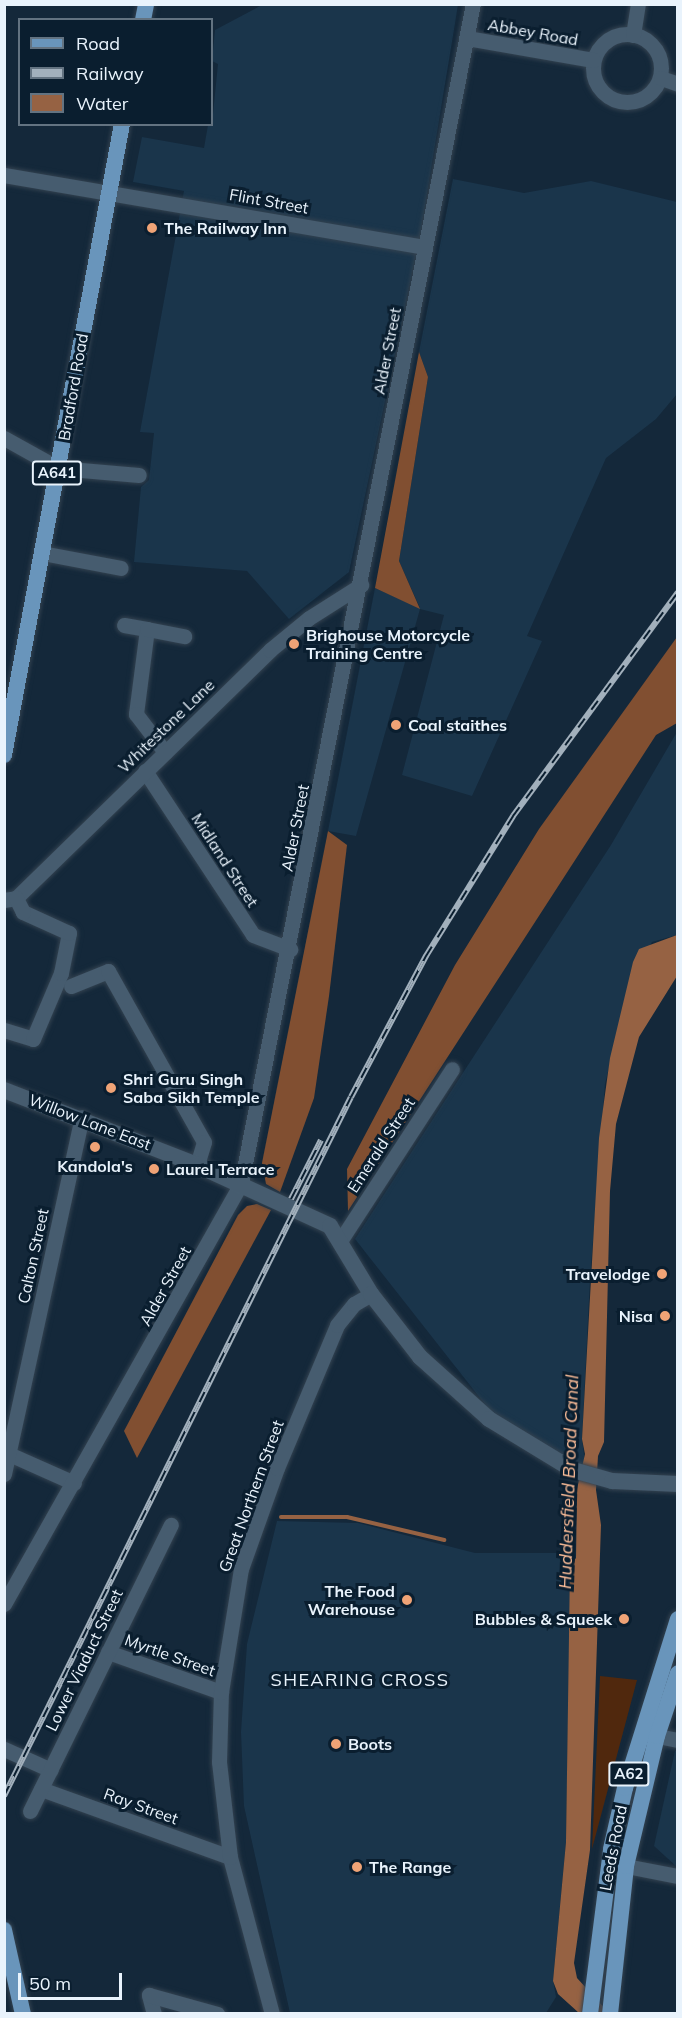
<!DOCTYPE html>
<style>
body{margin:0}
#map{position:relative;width:682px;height:2018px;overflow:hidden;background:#14283a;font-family:Mulish,sans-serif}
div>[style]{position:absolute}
.built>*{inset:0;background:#1a354b}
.green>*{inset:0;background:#50280d}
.forest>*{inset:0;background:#814f31}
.water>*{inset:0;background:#966243}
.stream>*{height:4px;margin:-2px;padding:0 2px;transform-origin:2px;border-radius:2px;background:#966243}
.roads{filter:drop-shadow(0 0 2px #334250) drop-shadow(0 0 2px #334250)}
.minor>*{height:15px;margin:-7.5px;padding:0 7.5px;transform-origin:7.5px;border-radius:7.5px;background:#465c6f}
.minor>.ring{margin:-7.5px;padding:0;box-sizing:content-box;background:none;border:15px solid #465c6f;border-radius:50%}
.tertiary>*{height:16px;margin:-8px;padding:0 8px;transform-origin:8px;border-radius:8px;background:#465c6f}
.primary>*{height:16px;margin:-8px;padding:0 8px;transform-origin:8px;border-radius:8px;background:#6995bb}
.rail>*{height:6px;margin-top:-3px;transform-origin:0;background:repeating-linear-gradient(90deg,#0a1e2f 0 11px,#a2b0bc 0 22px);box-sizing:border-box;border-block:2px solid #a2b0bc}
.dots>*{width:16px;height:16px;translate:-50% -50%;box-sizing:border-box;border:3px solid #0a1e2f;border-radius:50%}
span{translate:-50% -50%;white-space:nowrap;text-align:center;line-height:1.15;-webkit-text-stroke:6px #0a1e2f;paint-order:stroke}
.shield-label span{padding:2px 4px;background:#0a1e2f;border:2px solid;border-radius:4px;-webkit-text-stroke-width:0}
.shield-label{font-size:15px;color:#e9f3fc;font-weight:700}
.street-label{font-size:16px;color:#e9f3fc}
.poi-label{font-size:16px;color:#e9f3fc;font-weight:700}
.left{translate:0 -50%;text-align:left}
.right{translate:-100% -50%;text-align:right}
.water-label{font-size:18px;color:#fdbe99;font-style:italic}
.neighbourhood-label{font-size:18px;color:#e9f3fc;letter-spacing:1.5px}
.frame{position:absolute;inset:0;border:6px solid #e9f3fc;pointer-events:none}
.legend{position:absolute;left:18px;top:18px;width:195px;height:108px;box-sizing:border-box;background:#0a1e2f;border:2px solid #637381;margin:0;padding:8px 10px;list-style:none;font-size:18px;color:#e9f3fc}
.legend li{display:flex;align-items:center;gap:12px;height:30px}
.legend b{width:30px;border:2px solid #637381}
.scale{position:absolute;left:18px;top:1973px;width:104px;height:27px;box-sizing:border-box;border:3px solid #e9f3fc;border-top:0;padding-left:8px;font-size:18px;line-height:21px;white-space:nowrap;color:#e9f3fc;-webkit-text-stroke:4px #0a1e2f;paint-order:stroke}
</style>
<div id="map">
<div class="built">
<i style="clip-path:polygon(262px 5px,458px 5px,421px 230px,349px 572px,289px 619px,247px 571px,134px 562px,141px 487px,149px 480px,154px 433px,140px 432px,184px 191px,133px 182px,142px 137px,204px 148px,208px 125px,212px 124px,218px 64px,212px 61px,215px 30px)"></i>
<i style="clip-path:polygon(453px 179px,524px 193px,591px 181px,677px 202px,677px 394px,656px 419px,606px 458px,527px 636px,542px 641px,472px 796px,402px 775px,444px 615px,420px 609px,356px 836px,328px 831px,375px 588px,420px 608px,399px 561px,428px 377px,419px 352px)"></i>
<i style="clip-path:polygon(677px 732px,677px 935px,652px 942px,630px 981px,605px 1084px,590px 1280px,582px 1439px,586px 1471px,495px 1417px,355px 1239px,611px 845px)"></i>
<i style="clip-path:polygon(277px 1521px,358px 1523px,475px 1553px,571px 1553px,566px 1842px,553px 1980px,556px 1997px,546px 2013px,290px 2013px,244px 1806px,241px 1732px,247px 1644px)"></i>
<i style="clip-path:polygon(675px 1751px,678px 1751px,677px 1867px,654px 1846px)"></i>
</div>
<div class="green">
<i style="clip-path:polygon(600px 1676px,637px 1680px,592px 1849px)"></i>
</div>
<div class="forest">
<i style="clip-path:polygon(419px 352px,428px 377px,399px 561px,420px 609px,375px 588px)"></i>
<i style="clip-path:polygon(677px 637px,677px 723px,656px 735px,348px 1211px,347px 1169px,455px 965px,539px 829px)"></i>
<i style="clip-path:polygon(328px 831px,347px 845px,329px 996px,314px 1098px,280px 1192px,266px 1184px,262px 1163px)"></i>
<i style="clip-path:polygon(257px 1204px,271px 1210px,137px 1458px,124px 1431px,238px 1215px,247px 1206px)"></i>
</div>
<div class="water">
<i style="clip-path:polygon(677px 935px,677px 976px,639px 1037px,616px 1124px,610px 1191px,604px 1442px,598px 1456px,596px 1490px,601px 1525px,590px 1850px,574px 1963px,577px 1978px,609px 2013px,579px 2013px,558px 1994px,553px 1981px,566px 1842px,570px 1566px,576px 1558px,577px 1489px,585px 1454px,582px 1439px,599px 1138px,610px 1058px,633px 962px,639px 949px)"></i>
</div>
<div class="stream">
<i style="left:281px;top:1517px;width:66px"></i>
<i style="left:347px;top:1517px;width:100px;rotate:13.3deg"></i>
</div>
<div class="roads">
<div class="minor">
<i class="ring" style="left:593px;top:34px;width:53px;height:53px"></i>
<i style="left:633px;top:35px;width:31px;rotate:-81deg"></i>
<i style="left:467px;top:38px;width:128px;rotate:9.9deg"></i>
<i style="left:661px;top:78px;width:18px;rotate:19deg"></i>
<i style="left:4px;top:175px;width:426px;rotate:9.7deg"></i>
<i style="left:4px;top:438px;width:62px;rotate:29.1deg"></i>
<i style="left:58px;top:468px;width:81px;rotate:4.9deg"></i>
<i style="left:42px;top:553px;width:80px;rotate:10.8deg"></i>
<i style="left:124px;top:625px;width:23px;rotate:10deg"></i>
<i style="left:147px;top:629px;width:86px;rotate:97.4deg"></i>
<i style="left:136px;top:714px;width:48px;rotate:52.7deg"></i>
<i style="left:147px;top:629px;width:38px;rotate:11deg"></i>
<i style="left:145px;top:771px;width:196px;rotate:56.6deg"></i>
<i style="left:253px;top:935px;width:40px;rotate:21deg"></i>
<i style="left:4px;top:900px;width:12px;rotate:-9deg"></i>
<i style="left:16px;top:898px;width:355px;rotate:-44.3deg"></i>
<i style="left:270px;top:650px;width:50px;rotate:-39.4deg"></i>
<i style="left:309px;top:618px;width:62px;rotate:-32.4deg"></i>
<i style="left:71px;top:986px;width:40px;rotate:-22deg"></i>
<i style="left:108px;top:971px;width:196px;rotate:60.7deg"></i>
<i style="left:204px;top:1142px;width:24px;rotate:107deg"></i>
<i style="left:4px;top:1030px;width:30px;rotate:17deg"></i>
<i style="left:33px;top:1039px;width:72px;rotate:-67deg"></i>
<i style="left:61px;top:973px;width:41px;rotate:-78.7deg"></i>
<i style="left:69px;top:933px;width:51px;rotate:-155.5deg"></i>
<i style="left:23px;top:912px;width:16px;rotate:-117deg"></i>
<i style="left:340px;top:1241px;width:205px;rotate:-56.9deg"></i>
<i style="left:9px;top:1454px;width:71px;rotate:24deg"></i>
<i style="left:4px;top:1474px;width:365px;rotate:-77.7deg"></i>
<i style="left:4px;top:1604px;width:482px;rotate:-60.6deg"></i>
<i style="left:241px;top:1184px;width:1203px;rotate:-78.88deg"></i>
<i style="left:108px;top:1652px;width:120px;rotate:19.5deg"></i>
<i style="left:647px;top:1734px;width:32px;rotate:11deg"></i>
<i style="left:4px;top:1749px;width:51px;rotate:24.1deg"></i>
<i style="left:41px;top:1789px;width:201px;rotate:19.8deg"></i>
<i style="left:30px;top:1811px;width:319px;rotate:-63.8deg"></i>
<i style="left:626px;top:1866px;width:53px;rotate:10.9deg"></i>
<i style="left:154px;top:2014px;width:20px;rotate:-105deg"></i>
<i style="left:149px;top:1995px;width:71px;rotate:15.6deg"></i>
<i style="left:272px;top:2014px;width:163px;rotate:-105deg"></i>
<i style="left:230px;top:1857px;width:96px;rotate:-96.6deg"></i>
<i style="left:219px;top:1762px;width:70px;rotate:-88.4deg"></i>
<i style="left:221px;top:1692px;width:125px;rotate:-80.8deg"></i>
<i style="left:241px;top:1569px;width:107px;rotate:-70.4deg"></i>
<i style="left:277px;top:1468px;width:155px;rotate:-67.2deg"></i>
<i style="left:337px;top:1325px;width:27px;rotate:-51deg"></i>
<i style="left:354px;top:1304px;width:20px;rotate:-30deg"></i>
</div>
<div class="tertiary">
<i style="left:4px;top:1090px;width:207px;rotate:21.2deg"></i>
<i style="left:197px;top:1165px;width:146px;rotate:24.6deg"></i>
<i style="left:330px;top:1226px;width:79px;rotate:58.9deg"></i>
<i style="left:371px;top:1294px;width:80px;rotate:52.1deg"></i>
<i style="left:420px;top:1357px;width:93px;rotate:41.9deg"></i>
<i style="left:489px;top:1419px;width:98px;rotate:31.3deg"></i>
<i style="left:573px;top:1470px;width:41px;rotate:15.8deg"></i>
<i style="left:612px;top:1481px;width:66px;rotate:2.6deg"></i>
</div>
<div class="primary">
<i style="left:143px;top:20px;width:16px;rotate:-79deg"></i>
<i style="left:4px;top:755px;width:642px;rotate:-79.41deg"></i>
<i style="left:4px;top:1930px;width:86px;rotate:77.3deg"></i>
<i style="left:590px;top:2014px;width:166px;rotate:-82.7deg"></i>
<i style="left:611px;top:1849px;width:63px;rotate:-77.1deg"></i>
<i style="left:625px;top:1788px;width:177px;rotate:-72.6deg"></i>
<i style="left:610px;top:2014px;width:149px;rotate:-83.8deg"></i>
<i style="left:626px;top:1866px;width:134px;rotate:-76.6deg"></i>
<i style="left:657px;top:1736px;width:66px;rotate:-71.6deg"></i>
</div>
</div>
<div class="rail">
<i style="left:291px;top:1199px;width:66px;rotate:-63deg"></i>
<i style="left:4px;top:1796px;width:780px;rotate:-63.6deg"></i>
<i style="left:351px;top:1097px;width:160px;rotate:-62deg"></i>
<i style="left:426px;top:956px;width:165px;rotate:-58.1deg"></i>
<i style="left:513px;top:816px;width:278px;rotate:-53.6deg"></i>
</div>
<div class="dots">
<i style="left:152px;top:228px;background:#efa376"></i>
<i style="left:294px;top:644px;background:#efa376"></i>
<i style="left:396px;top:725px;background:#efa376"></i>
<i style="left:111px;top:1088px;background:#efa376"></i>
<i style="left:95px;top:1147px;background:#efa376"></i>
<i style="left:154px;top:1169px;background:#efa376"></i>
<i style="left:662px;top:1274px;background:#efa376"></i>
<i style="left:665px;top:1316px;background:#efa376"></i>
<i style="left:407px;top:1600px;background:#efa376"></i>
<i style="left:624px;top:1619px;background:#efa376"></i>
<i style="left:336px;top:1744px;background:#efa376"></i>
<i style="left:357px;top:1867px;background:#efa376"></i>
</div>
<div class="shield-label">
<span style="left:57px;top:473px">A641</span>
<span style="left:629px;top:1774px">A62</span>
</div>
<div class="street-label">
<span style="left:533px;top:32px;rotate:10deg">Abbey Road</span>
<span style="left:269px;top:201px;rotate:10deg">Flint Street</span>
<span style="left:387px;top:351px;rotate:-79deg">Alder Street</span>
<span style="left:73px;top:387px;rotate:-80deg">Bradford Road</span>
<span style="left:166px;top:726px;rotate:-44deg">Whitestone Lane</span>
<span style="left:295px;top:828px;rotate:-79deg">Alder Street</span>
<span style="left:225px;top:860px;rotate:57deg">Midland Street</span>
<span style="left:90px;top:1122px;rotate:21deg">Willow Lane East</span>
<span style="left:381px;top:1145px;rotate:-57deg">Emerald Street</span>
<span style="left:33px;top:1256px;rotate:-78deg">Calton Street</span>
<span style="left:165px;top:1286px;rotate:-61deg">Alder Street</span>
<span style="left:251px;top:1496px;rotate:-70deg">Great Northern Street</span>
<span style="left:170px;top:1655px;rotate:20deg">Myrtle Street</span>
<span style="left:84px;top:1660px;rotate:-64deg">Lower Viaduct Street</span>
<span style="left:141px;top:1806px;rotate:20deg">Ray Street</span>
<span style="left:613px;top:1848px;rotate:-79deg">Leeds Road</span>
</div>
<div class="poi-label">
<span class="left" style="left:164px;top:228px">The Railway Inn</span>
<span class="left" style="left:306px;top:644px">Brighouse Motorcycle<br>Training Centre</span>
<span class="left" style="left:408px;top:725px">Coal staithes</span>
<span class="left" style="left:123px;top:1088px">Shri Guru Singh<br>Saba Sikh Temple</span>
<span style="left:95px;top:1166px">Kandola's</span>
<span class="left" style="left:166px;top:1169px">Laurel Terrace</span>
<span class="right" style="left:650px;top:1274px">Travelodge</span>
<span class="right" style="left:653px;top:1316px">Nisa</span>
<span class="right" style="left:395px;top:1600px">The Food<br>Warehouse</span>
<span class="right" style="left:612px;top:1619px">Bubbles &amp; Squeek</span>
<span class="left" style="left:348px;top:1744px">Boots</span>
<span class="left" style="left:369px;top:1867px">The Range</span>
</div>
<div class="water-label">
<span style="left:569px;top:1482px;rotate:-88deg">Huddersfield Broad Canal</span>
</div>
<div class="neighbourhood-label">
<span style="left:360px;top:1680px">SHEARING CROSS</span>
</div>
<div class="frame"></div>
<ul class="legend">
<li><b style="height:8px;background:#6995bb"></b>Road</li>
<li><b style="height:8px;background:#a2b0bc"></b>Railway</li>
<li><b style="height:16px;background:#966243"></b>Water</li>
</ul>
<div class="scale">50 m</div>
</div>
